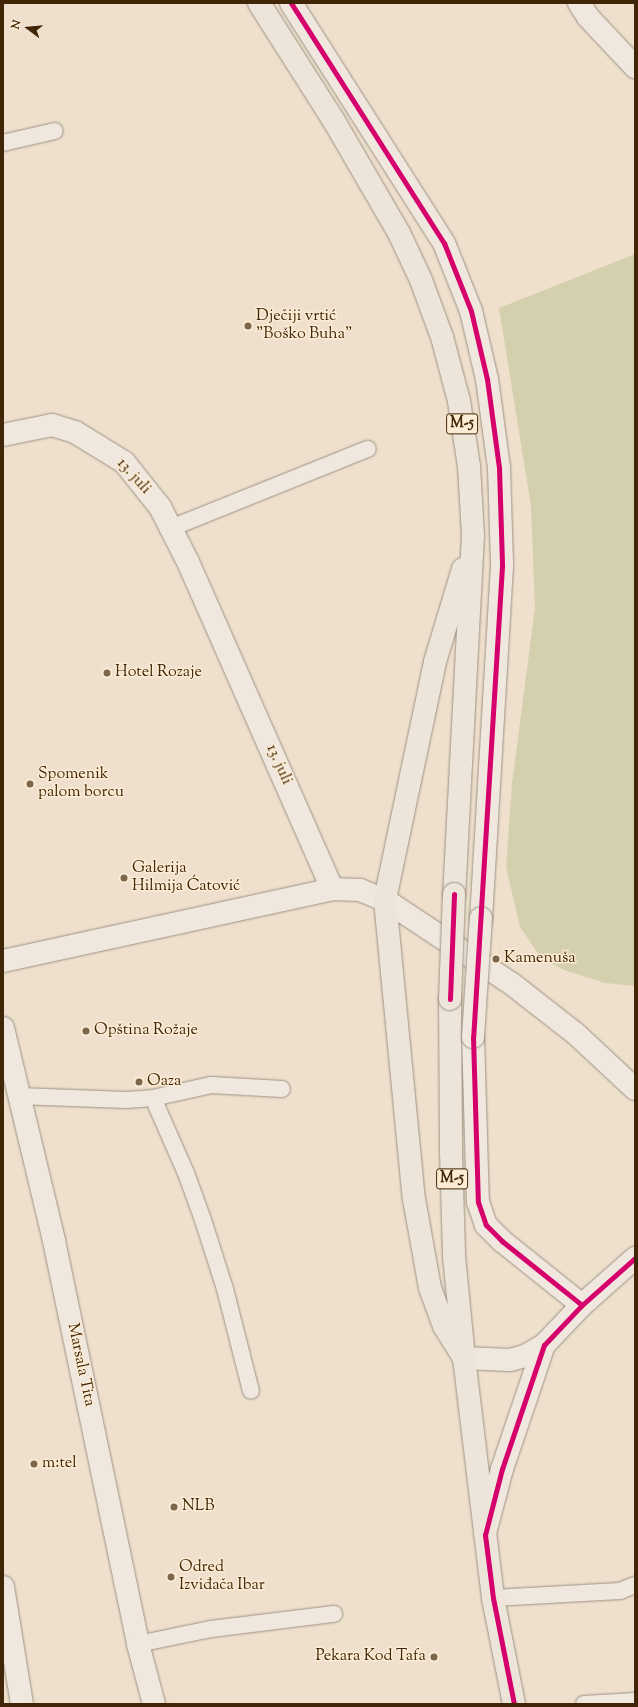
<!DOCTYPE html>
<html>
<head>
<meta charset="utf-8">
<style>
	body { margin:0 }
	#map { position:relative; width:638px; height:1707px; overflow:hidden; background:#eee0cd; font-family:"Sorts Mill Goudy",serif }
	div>[style] { position:absolute }
	.green>* { inset:0; background:#d4d0ad }
	.roads { filter:drop-shadow(0 0 1px #9e9283) drop-shadow(0 0 1px #9e9283) }
	.lane>* { height:16px; margin:-8px; padding:0 8px; transform-origin:8px; border-radius:8px; background:#f0e8df }
	.street>* { height:22px; margin:-11px; padding:0 11px; transform-origin:11px; border-radius:11px; background:#f0e8df }
	.secondary>* { height:22px; margin:-11px; padding:0 11px; transform-origin:11px; border-radius:11px; background:#f0e8df }
	.primary>* { height:22px; margin:-11px; padding:0 11px; transform-origin:11px; border-radius:11px; background:#ede5da }
	.bridges { filter:drop-shadow(0 0 1px #9e9283) drop-shadow(0 0 1px #9e9283) }
	.street-bridge>* { height:22px; margin:-11px; padding:0 11px; transform-origin:11px; border-radius:11px; background:#f0e8df }
	.primary-bridge>* { height:22px; margin:-11px; padding:0 11px; transform-origin:11px; border-radius:11px; background:#ede5da }
	.cycleway>* { height:5px; margin:-2.5px; padding:0 2.5px; transform-origin:2.5px; border-radius:2.5px; background:#d6006c }
	.dots>* { width:11px; height:11px; translate:-50% -50%; box-sizing:border-box; border:2px solid #fdecd5; border-radius:50% }
	span { translate:-50% -50%; white-space:nowrap; text-align:center; line-height:1.15; -webkit-text-stroke:3px #fdecd5; paint-order:stroke }
	.shield-label span { padding:1px 3px; background:#fdecd5; border:1px solid; border-radius:3px; -webkit-text-stroke-width:0 }
	.shield-label { font-size:15px; color:#402606; font-weight:700 }
	.poi-label { font-size:16px; color:#402606 }
	.left { translate:0 -50%; text-align:left }
	.right { translate:-100% -50%; text-align:right }
	.street-label { font-size:16px; color:#402606 }
	.frame { position:absolute; inset:0; border:4px solid #402606; pointer-events:none }
	.north { position:absolute; left:8px; top:8px; width:40px; height:40px; -webkit-text-stroke:3px #fdecd5; paint-order:stroke; rotate:286deg; font-size:11px; font-weight:700; line-height:16px; text-align:center; color:#402606 }
	.north::after { content:''; display:block; margin:auto; width:14px; height:18px; background:#402606; clip-path:polygon(50% 0,100% 100%,50% 72%,0 100%) }
</style>
</head>
<body>
<div id="map">
	<div class="green">
		<div style="clip-path:polygon(635px 254px,635px 986px,605px 983px,564px 970px,541px 958px,520px 927px,506px 867px,512px 783px,535px 608px,531px 506px,499px 308px)"></div>
	</div>
	<div class="roads">
		<div class="lane">
			<div style="left:3px;top:143px;width:53px;rotate:-13deg"></div>
			<div style="left:171px;top:528px;width:212px;rotate:-21.9deg"></div>
			<div style="left:18px;top:1096px;width:108px;rotate:2.1deg"></div>
			<div style="left:126px;top:1100px;width:27px;rotate:-4deg"></div>
			<div style="left:153px;top:1098px;width:59px;rotate:-12.6deg"></div>
			<div style="left:211px;top:1085px;width:71px;rotate:3.2deg"></div>
			<div style="left:153px;top:1098px;width:82px;rotate:66.3deg"></div>
			<div style="left:186px;top:1173px;width:50px;rotate:70.1deg"></div>
			<div style="left:203px;top:1220px;width:72px;rotate:72.3deg"></div>
			<div style="left:225px;top:1289px;width:105px;rotate:75.7deg"></div>
			<div style="left:493px;top:1598px;width:127px;rotate:-3.2deg"></div>
			<div style="left:620px;top:1591px;width:16px;rotate:-22deg"></div>
			<div style="left:138px;top:1644px;width:75px;rotate:-11.6deg"></div>
			<div style="left:211px;top:1629px;width:124px;rotate:-7deg"></div>
			<div style="left:584px;top:1704px;width:51px;rotate:-3.4deg"></div>
		</div>
		<div class="street">
			<div style="left:291px;top:3px;width:285px;rotate:57.5deg"></div>
			<div style="left:444px;top:243px;width:73px;rotate:68.3deg"></div>
			<div style="left:471px;top:311px;width:70px;rotate:76.8deg"></div>
			<div style="left:487px;top:379px;width:90px;rotate:82.3deg"></div>
			<div style="left:499px;top:468px;width:98px;rotate:88.2deg"></div>
			<div style="left:502px;top:566px;width:353px;rotate:93.4deg"></div>
			<div style="left:579px;top:3px;width:17px;rotate:57deg"></div>
			<div style="left:588px;top:17px;width:69px;rotate:46.8deg"></div>
			<div style="left:473px;top:1037px;width:165px;rotate:88.3deg"></div>
			<div style="left:478px;top:1202px;width:24px;rotate:71deg"></div>
			<div style="left:486px;top:1225px;width:23px;rotate:45deg"></div>
			<div style="left:502px;top:1241px;width:102px;rotate:38.7deg"></div>
			<div style="left:3px;top:1587px;width:119px;rotate:80.8deg"></div>
		</div>
		<div class="secondary">
			<div style="left:3px;top:435px;width:50px;rotate:-11.5deg"></div>
			<div style="left:52px;top:425px;width:24px;rotate:17deg"></div>
			<div style="left:75px;top:432px;width:57px;rotate:31.5deg"></div>
			<div style="left:124px;top:462px;width:58px;rotate:51.3deg"></div>
			<div style="left:160px;top:507px;width:62px;rotate:63deg"></div>
			<div style="left:188px;top:562px;width:357px;rotate:66.2deg"></div>
			<div style="left:3px;top:961px;width:337px;rotate:-12.3deg"></div>
			<div style="left:332px;top:889px;width:28px;rotate:2deg"></div>
			<div style="left:360px;top:890px;width:27px;rotate:22deg"></div>
			<div style="left:385px;top:900px;width:152px;rotate:33.5deg"></div>
			<div style="left:512px;top:984px;width:81px;rotate:38deg"></div>
			<div style="left:576px;top:1034px;width:81px;rotate:43deg"></div>
			<div style="left:3px;top:1028px;width:219px;rotate:76.5deg"></div>
			<div style="left:54px;top:1241px;width:412px;rotate:78.2deg"></div>
			<div style="left:138px;top:1644px;width:62px;rotate:75.1deg"></div>
			<div style="left:464px;top:1358px;width:46px;rotate:2.5deg"></div>
			<div style="left:510px;top:1360px;width:16px;rotate:-15deg"></div>
			<div style="left:525px;top:1356px;width:22px;rotate:-30deg"></div>
			<div style="left:544px;top:1345px;width:55px;rotate:-46.5deg"></div>
			<div style="left:582px;top:1305px;width:71px;rotate:-41.6deg"></div>
			<div style="left:485px;top:1533px;width:66px;rotate:-75.1deg"></div>
			<div style="left:502px;top:1469px;width:131px;rotate:-71.3deg"></div>
		</div>
		<div class="primary">
			<div style="left:259px;top:3px;width:140px;rotate:57.6deg"></div>
			<div style="left:334px;top:121px;width:129px;rotate:59.9deg"></div>
			<div style="left:399px;top:233px;width:52px;rotate:64.9deg"></div>
			<div style="left:421px;top:280px;width:61px;rotate:69.8deg"></div>
			<div style="left:442px;top:337px;width:66px;rotate:75.1deg"></div>
			<div style="left:459px;top:401px;width:66px;rotate:81.3deg"></div>
			<div style="left:469px;top:466px;width:69px;rotate:86.7deg"></div>
			<div style="left:473px;top:535px;width:360px;rotate:93deg"></div>
			<div style="left:463px;top:569px;width:97px;rotate:106.8deg"></div>
			<div style="left:435px;top:662px;width:243px;rotate:101.9deg"></div>
			<div style="left:385px;top:900px;width:300px;rotate:84.5deg"></div>
			<div style="left:414px;top:1199px;width:90px;rotate:79.8deg"></div>
			<div style="left:430px;top:1288px;width:40px;rotate:69.8deg"></div>
			<div style="left:444px;top:1326px;width:38px;rotate:58deg"></div>
			<div style="left:450px;top:999px;width:153px;rotate:89.6deg"></div>
			<div style="left:451px;top:1152px;width:104px;rotate:88.3deg"></div>
			<div style="left:454px;top:1256px;width:102px;rotate:84.4deg"></div>
			<div style="left:464px;top:1358px;width:242px;rotate:83.1deg"></div>
			<div style="left:493px;top:1598px;width:108px;rotate:78.8deg"></div>
		</div>
	</div>
	<div class="bridges">
		<div class="street-bridge">
			<div style="left:473px;top:1037px;width:119px;rotate:-86.2deg"></div>
		</div>
		<div class="primary-bridge">
			<div style="left:450px;top:999px;width:105px;rotate:-87.8deg"></div>
		</div>
	</div>
	<div class="cycleway">
		<div style="left:291px;top:3px;width:285px;rotate:57.5deg"></div>
		<div style="left:444px;top:243px;width:73px;rotate:68.3deg"></div>
		<div style="left:471px;top:311px;width:70px;rotate:76.8deg"></div>
		<div style="left:487px;top:379px;width:90px;rotate:82.3deg"></div>
		<div style="left:499px;top:468px;width:98px;rotate:88.2deg"></div>
		<div style="left:502px;top:566px;width:472px;rotate:93.5deg"></div>
		<div style="left:473px;top:1037px;width:165px;rotate:88.3deg"></div>
		<div style="left:478px;top:1202px;width:24px;rotate:71deg"></div>
		<div style="left:486px;top:1225px;width:23px;rotate:45deg"></div>
		<div style="left:502px;top:1241px;width:102px;rotate:38.7deg"></div>
		<div style="left:450px;top:999px;width:105px;rotate:-87.8deg"></div>
		<div style="left:514px;top:1704px;width:108px;rotate:-101.2deg"></div>
		<div style="left:493px;top:1598px;width:64px;rotate:-97.2deg"></div>
		<div style="left:485px;top:1535px;width:68px;rotate:-75.6deg"></div>
		<div style="left:502px;top:1469px;width:131px;rotate:-71.3deg"></div>
		<div style="left:544px;top:1345px;width:55px;rotate:-46.5deg"></div>
		<div style="left:582px;top:1305px;width:71px;rotate:-41.6deg"></div>
	</div>
	<div class="dots">
		<div style="left:248px;top:326px;background:#7d674c"></div>
		<div style="left:107px;top:673px;background:#7d674c"></div>
		<div style="left:30px;top:784px;background:#7d674c"></div>
		<div style="left:124px;top:878px;background:#7d674c"></div>
		<div style="left:496px;top:959px;background:#7d674c"></div>
		<div style="left:86px;top:1031px;background:#7d674c"></div>
		<div style="left:139px;top:1082px;background:#7d674c"></div>
		<div style="left:34px;top:1464px;background:#7d674c"></div>
		<div style="left:174px;top:1507px;background:#7d674c"></div>
		<div style="left:171px;top:1577px;background:#7d674c"></div>
		<div style="left:434px;top:1657px;background:#7d674c"></div>
	</div>
	<div class="shield-label">
		<span style="left:462px;top:424px">M-5</span>
		<span style="left:452px;top:1179px">M-5</span>
	</div>
	<div class="poi-label">
		<span class="left" style="left:256px;top:326px">Dječiji vrtić<br>"Boško Buha"</span>
		<span class="left" style="left:115px;top:673px">Hotel Rozaje</span>
		<span class="left" style="left:38px;top:784px">Spomenik<br>palom borcu</span>
		<span class="left" style="left:132px;top:878px">Galerija<br>Hilmija Ćatović</span>
		<span class="left" style="left:504px;top:959px">Kamenuša</span>
		<span class="left" style="left:94px;top:1031px">Opština Rožaje</span>
		<span class="left" style="left:147px;top:1082px">Oaza</span>
		<span class="left" style="left:42px;top:1464px">m:tel</span>
		<span class="left" style="left:182px;top:1507px">NLB</span>
		<span class="left" style="left:179px;top:1577px">Odred<br>Izviđača Ibar</span>
		<span class="right" style="left:426px;top:1657px">Pekara Kod Tafa</span>
	</div>
	<div class="street-label">
		<span style="left:133px;top:477px;rotate:48deg">13. juli</span>
		<span style="left:278px;top:765px;rotate:66deg">13. juli</span>
		<span style="left:80px;top:1365px;rotate:78deg">Marsala Tita</span>
	</div>
	<div class="frame"></div>
	<div class="north">N</div>
</div>
</body>
</html>
